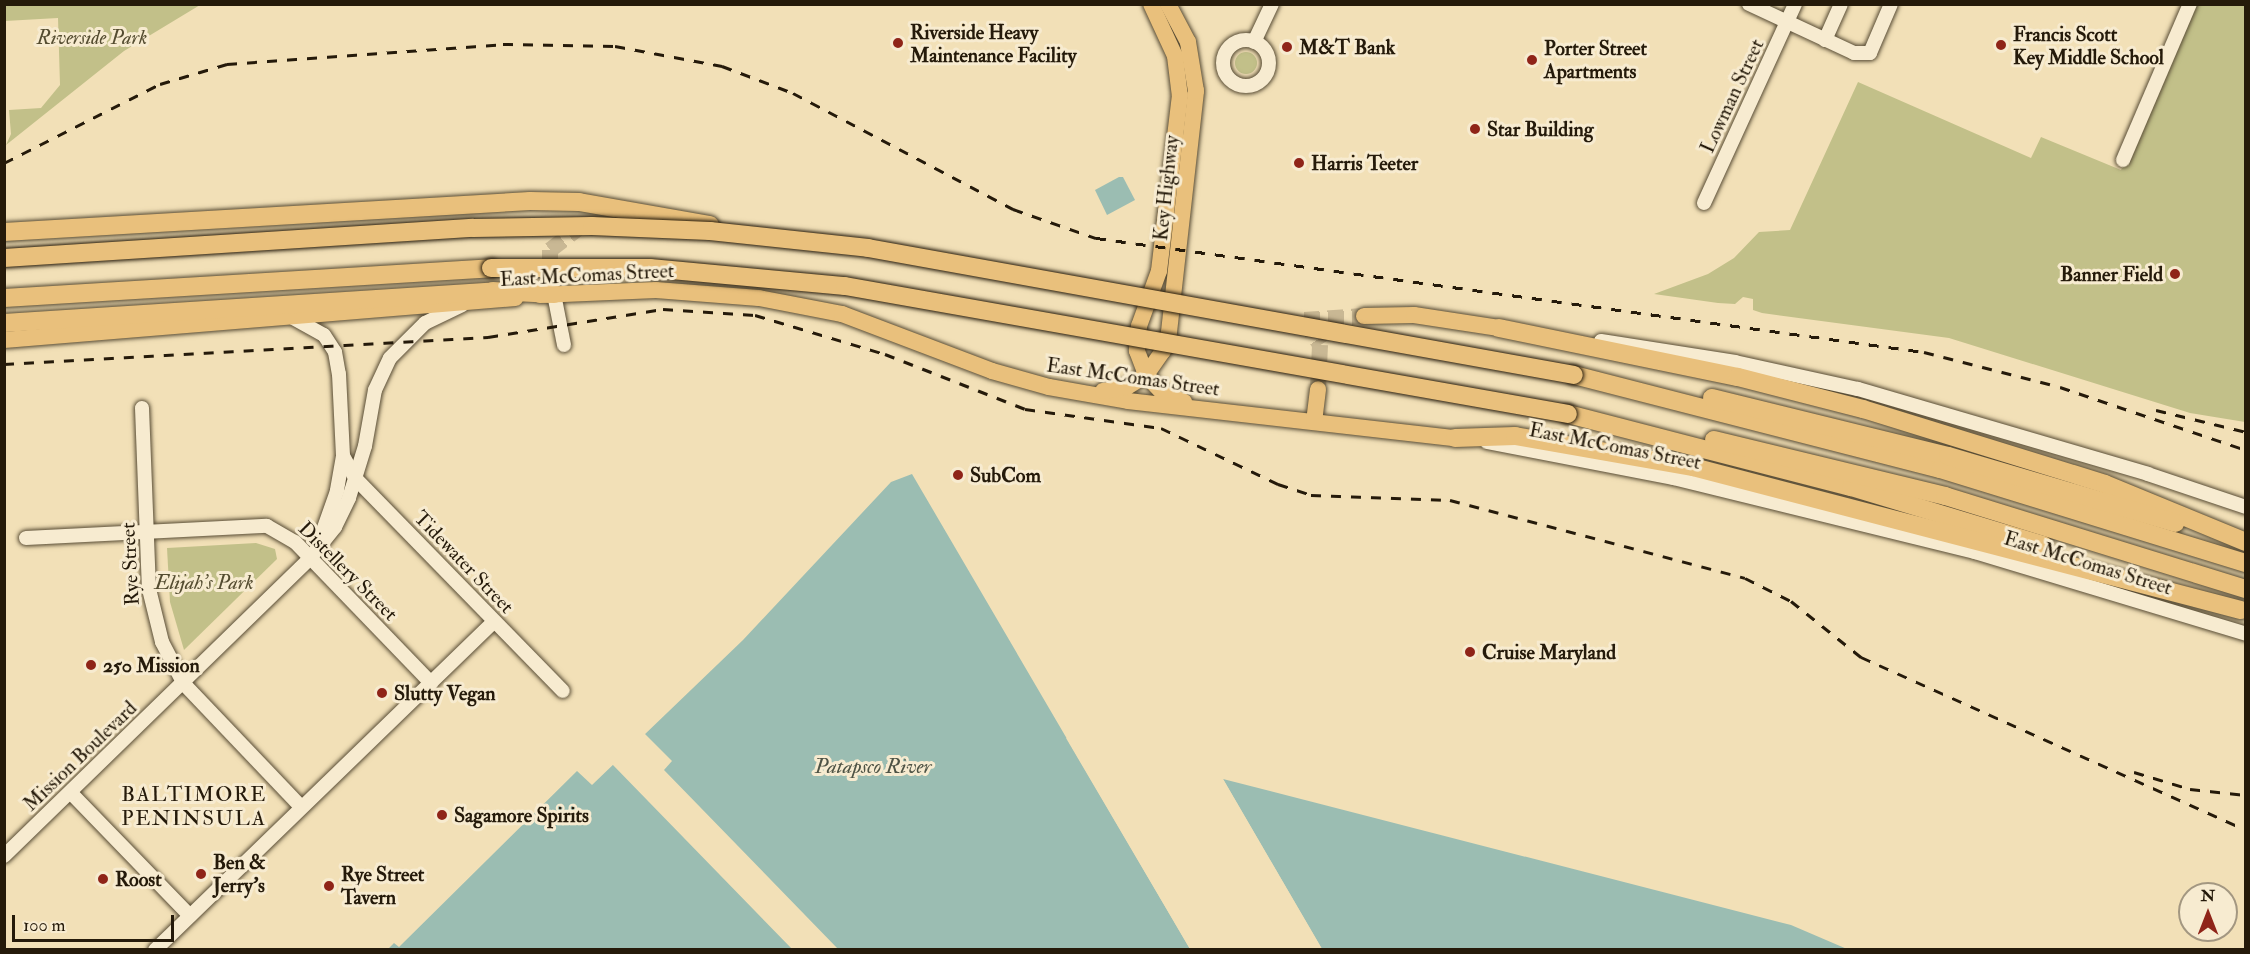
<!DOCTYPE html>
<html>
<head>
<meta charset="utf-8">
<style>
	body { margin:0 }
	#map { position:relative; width:2250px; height:954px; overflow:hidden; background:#f2e0b7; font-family:"IM FELL Double Pica",serif }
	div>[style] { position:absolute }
	.green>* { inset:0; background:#c2c089 }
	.round { border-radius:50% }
	.water>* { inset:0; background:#9bbdb2 }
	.pier>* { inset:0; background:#f2e0b7 }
	.major-tunnel>* { height:16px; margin-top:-8px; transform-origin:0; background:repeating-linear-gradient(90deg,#c9b894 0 16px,transparent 0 24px) }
	.roads { filter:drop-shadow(0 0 2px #584c35) drop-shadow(0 0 2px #584c35) }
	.minor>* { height:14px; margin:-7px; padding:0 7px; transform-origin:7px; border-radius:7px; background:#f7ebd0 }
	.minor>.ring { margin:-7px; padding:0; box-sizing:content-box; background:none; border:14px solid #f7ebd0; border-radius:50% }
	.major>* { height:16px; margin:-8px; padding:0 8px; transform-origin:8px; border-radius:8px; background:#e9c07c }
	.highway>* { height:18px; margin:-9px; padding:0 9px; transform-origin:9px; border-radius:9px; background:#e9c07c }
	.rail>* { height:3px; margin-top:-1.5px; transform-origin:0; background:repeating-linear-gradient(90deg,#251a0a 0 10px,transparent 0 20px) }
	.bridges { filter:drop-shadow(0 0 2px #251a0a) drop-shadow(0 0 2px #251a0a) }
	.highway-bridge>* { height:18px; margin:-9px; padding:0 9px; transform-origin:9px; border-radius:9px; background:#e9c07c }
	.dots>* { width:16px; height:16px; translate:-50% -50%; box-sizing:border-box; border:3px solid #f7ebd0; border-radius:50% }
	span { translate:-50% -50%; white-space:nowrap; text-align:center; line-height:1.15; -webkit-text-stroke:6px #f7ebd0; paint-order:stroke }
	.poi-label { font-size:20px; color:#251a0a; font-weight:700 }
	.left { translate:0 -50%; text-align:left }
	.right { translate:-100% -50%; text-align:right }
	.park-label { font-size:20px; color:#544c30; font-style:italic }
	.street-label { font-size:20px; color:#251a0a }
	.water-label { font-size:21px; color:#4e5345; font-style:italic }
	.neighbourhood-label { font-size:21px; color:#251a0a; letter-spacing:1.5px }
	.frame { position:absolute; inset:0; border:6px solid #251a0a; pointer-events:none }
	.north { position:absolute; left:2178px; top:882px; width:60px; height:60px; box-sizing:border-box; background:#f7ebd0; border:2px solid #a39781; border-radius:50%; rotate:0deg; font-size:16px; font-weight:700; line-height:24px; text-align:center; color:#251a0a }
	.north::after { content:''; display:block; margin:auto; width:21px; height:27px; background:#8f2418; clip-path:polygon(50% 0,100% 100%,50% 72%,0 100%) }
	.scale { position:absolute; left:12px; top:915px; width:162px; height:27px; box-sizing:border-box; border:3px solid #251a0a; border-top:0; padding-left:8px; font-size:18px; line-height:21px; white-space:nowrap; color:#251a0a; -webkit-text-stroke:4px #f7ebd0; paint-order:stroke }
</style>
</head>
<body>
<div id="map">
	<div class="green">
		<div style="clip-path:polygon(5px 4px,200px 4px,200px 5px,124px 51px,6px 145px,11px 134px,9px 110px,41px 108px,60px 85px,58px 18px,5px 21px)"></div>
		<div style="clip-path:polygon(2194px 5px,2245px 5px,2245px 422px,2190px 413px,1949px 338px,1762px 313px,1753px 310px,1753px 299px,1743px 297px,1735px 304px,1718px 303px,1654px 294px,1708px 274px,1734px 258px,1759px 232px,1790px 230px,1858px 82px,2031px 158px,2041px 137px,2121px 170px)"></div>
		<div class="round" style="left:1235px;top:52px;width:22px;height:22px"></div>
		<div style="clip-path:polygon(256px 543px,275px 549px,277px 559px,184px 650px,170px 602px,167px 548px)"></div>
	</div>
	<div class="water">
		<div style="clip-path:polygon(1119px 177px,1123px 177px,1135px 200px,1107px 215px,1095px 190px)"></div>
		<div style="clip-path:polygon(912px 474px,1190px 949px,387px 950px,394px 943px,399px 947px,577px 771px,592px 785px,743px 640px,891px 482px)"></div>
		<div style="clip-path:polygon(1223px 779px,1791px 925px,1847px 949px,1322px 949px)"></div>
	</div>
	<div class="pier">
		<div style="clip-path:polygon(644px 733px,672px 761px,664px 770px,838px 949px,792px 949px,612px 764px)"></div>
		<div style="clip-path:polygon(1066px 738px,1070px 739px,1193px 950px,1190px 949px)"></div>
		<div style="clip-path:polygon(1220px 778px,1223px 779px,1322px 949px,1319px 950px)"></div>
	</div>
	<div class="major-tunnel">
		<div style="left:550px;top:283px;width:33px;rotate:-90deg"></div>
		<div style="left:550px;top:250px;width:43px;rotate:-37.4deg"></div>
		<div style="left:1304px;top:320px;width:60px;rotate:-3.8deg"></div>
		<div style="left:1304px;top:320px;width:30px;rotate:57deg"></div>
		<div style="left:1320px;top:345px;width:44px;rotate:92.6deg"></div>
	</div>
	<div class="roads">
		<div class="minor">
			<div style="left:1749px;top:4px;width:116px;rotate:25deg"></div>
			<div style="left:1854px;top:53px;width:16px"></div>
			<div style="left:1870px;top:53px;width:53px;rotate:-66.8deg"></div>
			<div class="ring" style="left:1223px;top:40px;width:32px;height:32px"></div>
			<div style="left:1825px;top:40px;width:39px;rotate:-66deg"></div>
			<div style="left:1254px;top:42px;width:42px;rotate:-64.7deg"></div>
			<div style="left:2123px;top:160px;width:170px;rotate:-66.8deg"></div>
			<div style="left:1704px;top:203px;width:219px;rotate:-65.4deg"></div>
			<div style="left:554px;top:294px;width:52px;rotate:78.9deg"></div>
			<div style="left:293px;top:318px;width:35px;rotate:29deg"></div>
			<div style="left:324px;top:335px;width:20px;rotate:57deg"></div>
			<div style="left:335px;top:352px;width:22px;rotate:80deg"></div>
			<div style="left:339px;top:374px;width:82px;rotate:87.2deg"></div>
			<div style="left:343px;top:456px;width:36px;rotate:100deg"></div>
			<div style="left:337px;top:491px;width:51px;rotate:109.5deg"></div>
			<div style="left:1601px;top:341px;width:136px;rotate:8.9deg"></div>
			<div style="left:1735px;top:362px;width:126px;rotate:12.4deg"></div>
			<div style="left:1858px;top:389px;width:302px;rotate:16.3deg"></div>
			<div style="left:2148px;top:474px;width:103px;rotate:18.6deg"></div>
			<div style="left:142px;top:408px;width:181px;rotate:87.8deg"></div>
			<div style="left:149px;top:589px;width:55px;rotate:76.2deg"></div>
			<div style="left:162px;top:642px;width:47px;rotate:62.4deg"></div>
			<div style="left:184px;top:684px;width:170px;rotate:46.4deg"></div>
			<div style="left:1487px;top:442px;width:190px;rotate:10.9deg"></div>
			<div style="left:1674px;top:478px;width:310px;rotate:13.8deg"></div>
			<div style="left:1975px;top:552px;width:283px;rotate:16.8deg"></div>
			<div style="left:343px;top:456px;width:26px;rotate:61deg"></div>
			<div style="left:356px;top:479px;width:296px;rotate:45.7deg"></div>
			<div style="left:26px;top:538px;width:241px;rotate:-2.9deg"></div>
			<div style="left:267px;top:526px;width:32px;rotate:30deg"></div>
			<div style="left:295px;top:542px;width:196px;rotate:46deg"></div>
			<div style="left:71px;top:793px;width:171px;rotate:45.9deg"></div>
			<div style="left:4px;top:856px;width:427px;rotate:-44.2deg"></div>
			<div style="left:310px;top:558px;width:40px;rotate:-51deg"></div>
			<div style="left:335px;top:527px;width:32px;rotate:-64deg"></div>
			<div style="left:349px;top:498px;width:54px;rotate:-72.9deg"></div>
			<div style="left:365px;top:446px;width:57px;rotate:-79.9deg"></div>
			<div style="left:375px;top:390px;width:35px;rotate:-65deg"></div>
			<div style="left:390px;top:358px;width:49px;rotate:-45deg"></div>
			<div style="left:425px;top:323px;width:41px;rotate:-25.9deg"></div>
			<div style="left:155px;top:950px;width:472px;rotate:-44.1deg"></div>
		</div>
		<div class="major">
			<div style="left:1151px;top:4px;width:57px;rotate:65.2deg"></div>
			<div style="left:1175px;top:56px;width:39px;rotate:83deg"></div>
			<div style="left:1180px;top:95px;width:177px;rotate:96.8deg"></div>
			<div style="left:1159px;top:271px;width:59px;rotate:110deg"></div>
			<div style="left:1139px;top:326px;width:25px;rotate:95deg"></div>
			<div style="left:1137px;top:351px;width:26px;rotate:69deg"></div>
			<div style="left:1146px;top:375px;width:25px;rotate:47deg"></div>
			<div style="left:1163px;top:393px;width:23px;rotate:23deg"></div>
			<div style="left:540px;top:295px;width:116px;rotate:-2.5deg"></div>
			<div style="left:656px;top:290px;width:103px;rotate:4.4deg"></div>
			<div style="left:759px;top:298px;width:85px;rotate:10.9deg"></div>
			<div style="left:842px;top:314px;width:160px;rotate:20.8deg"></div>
			<div style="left:992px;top:371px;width:59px;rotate:15.7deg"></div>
			<div style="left:1049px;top:387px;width:80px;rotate:10deg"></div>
			<div style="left:1128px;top:401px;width:329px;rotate:6.5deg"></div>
			<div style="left:1364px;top:316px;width:50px;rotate:-1.1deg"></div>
			<div style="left:1414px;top:315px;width:86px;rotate:8.7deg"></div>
			<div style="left:4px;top:340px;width:513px;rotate:-4.7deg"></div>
			<div style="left:1103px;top:391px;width:24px;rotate:-9deg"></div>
			<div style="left:1127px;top:387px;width:22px;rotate:-32deg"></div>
			<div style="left:1146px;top:375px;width:29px;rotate:-55deg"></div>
			<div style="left:1163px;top:351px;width:20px;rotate:-72deg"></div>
			<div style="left:1169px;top:332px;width:243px;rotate:-83.6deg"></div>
			<div style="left:1196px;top:91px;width:50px;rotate:-99.3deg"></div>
			<div style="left:1188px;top:42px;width:43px;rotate:-117.8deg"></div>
			<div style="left:1314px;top:422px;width:33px;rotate:-83deg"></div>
		</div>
		<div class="highway">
			<div style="left:4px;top:232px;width:527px;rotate:-3.37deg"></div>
			<div style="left:530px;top:201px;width:49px;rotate:1.2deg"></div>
			<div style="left:579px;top:202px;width:133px;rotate:10deg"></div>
			<div style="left:4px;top:298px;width:488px;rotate:-3.5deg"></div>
			<div style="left:4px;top:323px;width:490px;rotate:-3.7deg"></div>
			<div style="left:493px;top:291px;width:61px;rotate:2.8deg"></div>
			<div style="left:1499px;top:328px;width:244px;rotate:11.6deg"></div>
			<div style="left:1738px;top:377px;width:129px;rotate:14.4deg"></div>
			<div style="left:1863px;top:409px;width:253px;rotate:17.2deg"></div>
			<div style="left:2105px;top:484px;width:152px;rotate:22.4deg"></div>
			<div style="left:1574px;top:375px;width:378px;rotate:14.4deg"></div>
			<div style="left:1940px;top:469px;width:320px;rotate:17.1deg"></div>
			<div style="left:1712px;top:398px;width:243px;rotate:13.8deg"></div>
			<div style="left:1948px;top:456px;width:237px;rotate:16.4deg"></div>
			<div style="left:1568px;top:414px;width:292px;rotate:14.5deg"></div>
			<div style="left:1851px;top:487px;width:201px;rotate:16.8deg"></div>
			<div style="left:1455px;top:438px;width:60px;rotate:-1.9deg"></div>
			<div style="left:1515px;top:436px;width:181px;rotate:9.9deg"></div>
			<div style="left:1693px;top:467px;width:566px;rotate:14.63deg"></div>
			<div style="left:1714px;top:440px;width:238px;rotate:13.6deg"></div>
			<div style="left:1945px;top:496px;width:315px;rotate:17.2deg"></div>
		</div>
	</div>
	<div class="rail">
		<div style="left:4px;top:163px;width:175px;rotate:-26.9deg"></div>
		<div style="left:160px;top:84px;width:70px;rotate:-16.6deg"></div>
		<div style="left:227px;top:64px;width:277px;rotate:-4.1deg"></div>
		<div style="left:503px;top:44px;width:112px;rotate:1deg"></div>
		<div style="left:615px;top:46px;width:109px;rotate:10.6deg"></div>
		<div style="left:722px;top:66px;width:76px;rotate:20.8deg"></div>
		<div style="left:793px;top:93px;width:249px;rotate:27.8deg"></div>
		<div style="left:1013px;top:209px;width:88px;rotate:19.3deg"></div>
		<div style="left:1096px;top:238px;width:836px;rotate:7.84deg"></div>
		<div style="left:1924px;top:352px;width:140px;rotate:14.4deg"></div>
		<div style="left:2060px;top:387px;width:196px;rotate:18.7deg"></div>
		<div style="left:4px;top:364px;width:485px;rotate:-3.2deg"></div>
		<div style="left:488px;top:337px;width:177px;rotate:-9.1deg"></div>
		<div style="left:663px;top:309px;width:92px;rotate:3.7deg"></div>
		<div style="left:755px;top:315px;width:136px;rotate:16.7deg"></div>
		<div style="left:885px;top:354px;width:150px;rotate:21.4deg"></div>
		<div style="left:1025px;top:409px;width:137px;rotate:8deg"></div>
		<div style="left:1161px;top:428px;width:130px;rotate:25.6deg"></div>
		<div style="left:1278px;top:484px;width:35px;rotate:18deg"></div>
		<div style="left:1311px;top:495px;width:139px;rotate:2.1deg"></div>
		<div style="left:1450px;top:500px;width:305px;rotate:14.8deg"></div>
		<div style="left:1745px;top:578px;width:51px;rotate:26.6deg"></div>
		<div style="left:1791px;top:601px;width:90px;rotate:38.7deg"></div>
		<div style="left:1861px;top:657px;width:422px;rotate:24.2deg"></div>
		<div style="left:2156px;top:410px;width:93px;rotate:13.7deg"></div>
		<div style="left:2134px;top:772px;width:59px;rotate:16.9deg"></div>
		<div style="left:2190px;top:789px;width:56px;rotate:6.1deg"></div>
	</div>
	<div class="bridges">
		<div class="highway-bridge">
			<div style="left:4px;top:258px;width:470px;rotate:-3.7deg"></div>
			<div style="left:473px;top:228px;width:119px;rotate:-1deg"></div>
			<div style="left:592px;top:226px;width:118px;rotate:2.4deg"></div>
			<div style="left:710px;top:231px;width:159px;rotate:6.1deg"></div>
			<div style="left:868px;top:248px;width:717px;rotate:10.2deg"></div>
			<div style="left:491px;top:268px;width:159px"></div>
			<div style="left:650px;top:268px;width:196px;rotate:5.3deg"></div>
			<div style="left:845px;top:286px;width:734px;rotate:10.04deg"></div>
		</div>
	</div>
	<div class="dots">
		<div style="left:898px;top:43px;background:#8f2418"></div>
		<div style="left:2001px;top:45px;background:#8f2418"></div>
		<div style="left:1287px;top:47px;background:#8f2418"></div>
		<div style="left:1532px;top:60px;background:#8f2418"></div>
		<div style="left:1475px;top:129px;background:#8f2418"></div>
		<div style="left:1299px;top:163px;background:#8f2418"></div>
		<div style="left:2175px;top:274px;background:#8f2418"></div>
		<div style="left:958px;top:475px;background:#8f2418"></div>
		<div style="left:1470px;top:652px;background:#8f2418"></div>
		<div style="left:91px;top:665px;background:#8f2418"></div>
		<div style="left:382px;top:693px;background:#8f2418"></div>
		<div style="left:442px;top:815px;background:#8f2418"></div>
		<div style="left:201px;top:874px;background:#8f2418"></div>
		<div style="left:103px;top:879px;background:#8f2418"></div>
		<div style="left:329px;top:886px;background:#8f2418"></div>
	</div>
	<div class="poi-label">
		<span class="left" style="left:910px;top:44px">Riverside Heavy<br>Maintenance Facility</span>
		<span class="left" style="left:2013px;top:46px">Francis Scott<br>Key Middle School</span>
		<span class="left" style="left:1299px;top:47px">M&amp;T Bank</span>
		<span class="left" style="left:1544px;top:60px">Porter Street<br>Apartments</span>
		<span class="left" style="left:1487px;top:129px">Star Building</span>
		<span class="left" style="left:1311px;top:163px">Harris Teeter</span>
		<span class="right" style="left:2163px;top:274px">Banner Field</span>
		<span class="left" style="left:970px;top:475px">SubCom</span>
		<span class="left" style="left:1482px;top:652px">Cruise Maryland</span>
		<span class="left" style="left:103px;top:665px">250 Mission</span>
		<span class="left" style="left:394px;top:693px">Slutty Vegan</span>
		<span class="left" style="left:454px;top:815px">Sagamore Spirits</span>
		<span class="left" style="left:213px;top:874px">Ben &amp;<br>Jerry's</span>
		<span class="left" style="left:341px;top:886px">Rye Street<br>Tavern</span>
		<span class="left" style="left:115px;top:879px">Roost</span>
	</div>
	<div class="park-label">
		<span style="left:92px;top:37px">Riverside Park</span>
		<span style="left:204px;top:582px">Elijah's Park</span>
	</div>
	<div class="street-label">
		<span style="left:1732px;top:96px;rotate:-65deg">Lowman Street</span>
		<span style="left:1166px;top:188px;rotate:-84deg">Key Highway</span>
		<span style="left:587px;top:275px;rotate:-3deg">East McComas Street</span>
		<span style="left:1133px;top:377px;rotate:8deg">East McComas Street</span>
		<span style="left:1615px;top:446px;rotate:11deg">East McComas Street</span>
		<span style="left:464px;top:562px;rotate:46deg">Tidewater Street</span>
		<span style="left:2088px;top:563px;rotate:17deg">East McComas Street</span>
		<span style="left:130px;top:564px;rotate:-93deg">Rye Street</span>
		<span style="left:348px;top:571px;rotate:45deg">Distellery Street</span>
		<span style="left:80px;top:756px;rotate:-44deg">Mission Boulevard</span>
	</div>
	<div class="water-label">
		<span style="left:873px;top:767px">Patapsco River</span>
	</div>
	<div class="neighbourhood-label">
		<span style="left:194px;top:807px">BALTIMORE<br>PENINSULA</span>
	</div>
	<div class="frame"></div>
	<div class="north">N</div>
	<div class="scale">100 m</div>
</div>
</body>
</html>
